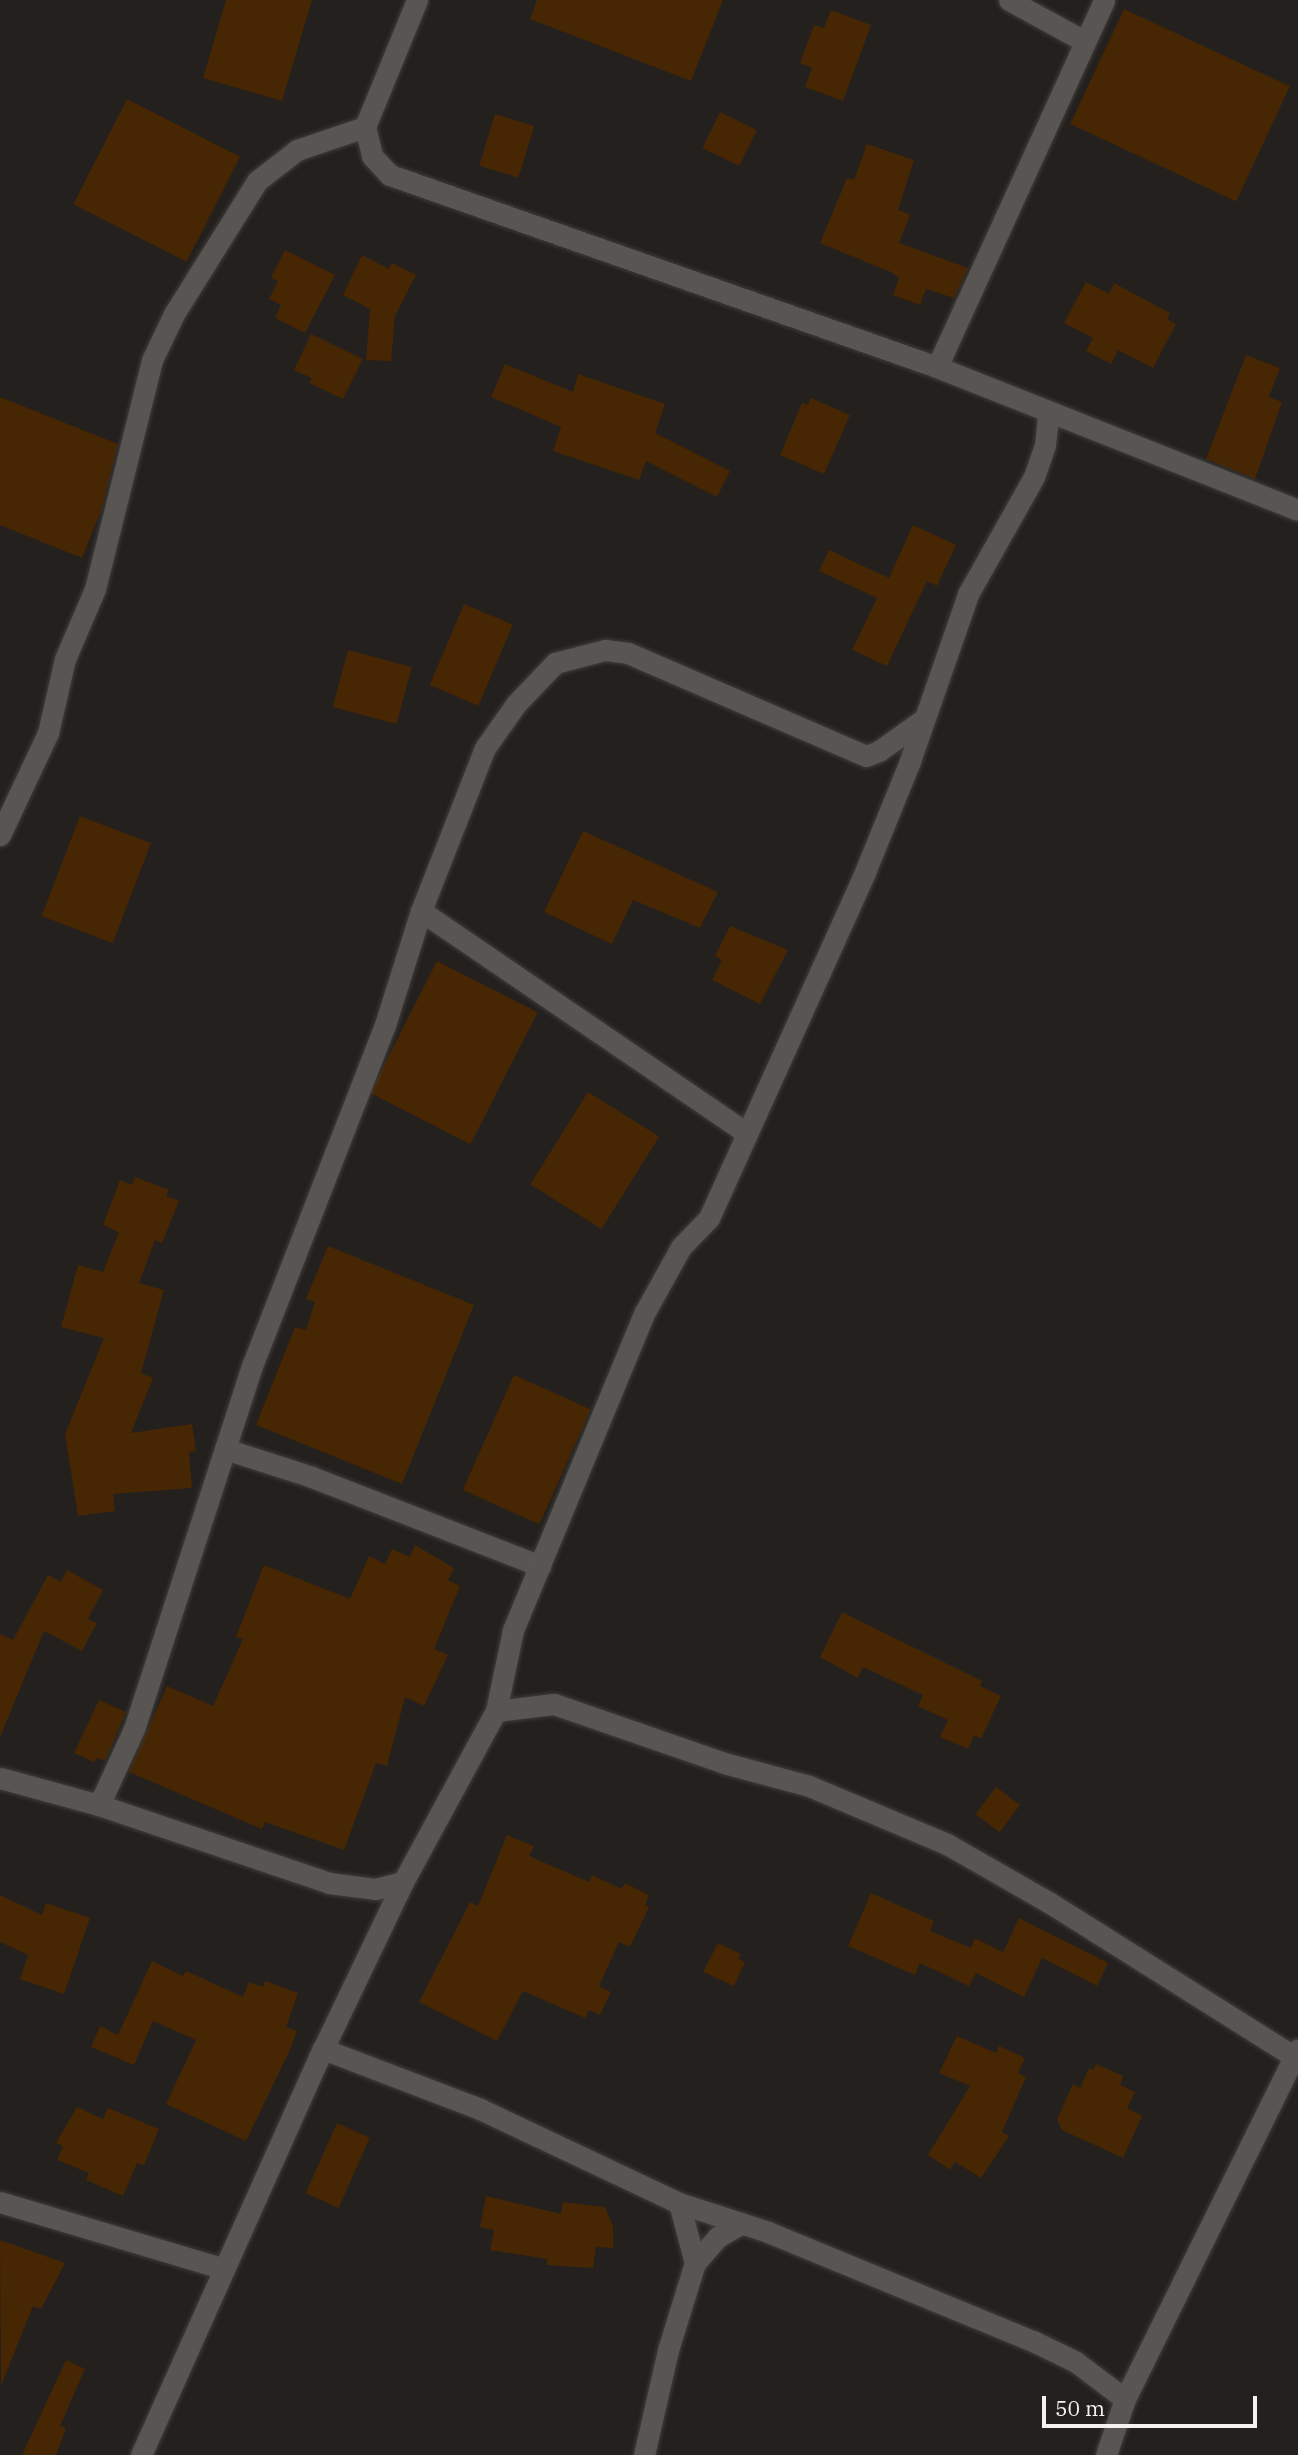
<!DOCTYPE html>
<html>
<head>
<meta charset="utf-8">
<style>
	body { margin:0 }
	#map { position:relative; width:1298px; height:2455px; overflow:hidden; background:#23201e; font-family:"IBM Plex Serif",serif }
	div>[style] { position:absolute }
	.building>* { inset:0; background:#472603; transform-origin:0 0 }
	.roads { filter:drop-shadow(0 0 2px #3f3d3b) drop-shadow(0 0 2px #3f3d3b) }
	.minor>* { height:21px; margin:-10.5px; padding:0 10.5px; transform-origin:10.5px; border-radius:10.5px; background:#585552 }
	.tertiary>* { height:21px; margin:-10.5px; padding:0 10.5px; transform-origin:10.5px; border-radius:10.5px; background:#585552 }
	span { translate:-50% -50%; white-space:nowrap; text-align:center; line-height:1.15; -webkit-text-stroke:5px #23201e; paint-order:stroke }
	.scale { position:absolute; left:1042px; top:2396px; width:215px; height:32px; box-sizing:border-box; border:4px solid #f4f2f1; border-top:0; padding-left:9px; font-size:21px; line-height:24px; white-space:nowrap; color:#f4f2f1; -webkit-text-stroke:5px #23201e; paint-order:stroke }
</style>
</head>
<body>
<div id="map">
	<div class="building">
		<div style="clip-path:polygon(226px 0,312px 0,282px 101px,203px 78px)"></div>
		<div style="clip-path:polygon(537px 0,723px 0,691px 81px,530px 19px)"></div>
		<div style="left:1124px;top:9px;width:183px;height:127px;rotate:25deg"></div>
		<div style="clip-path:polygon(831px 10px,871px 25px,843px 101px,805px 87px,812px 68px,800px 63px,814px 25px,824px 28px)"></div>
		<div style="left:127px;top:99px;width:127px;height:118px;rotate:27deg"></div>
		<div style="left:720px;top:112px;width:41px;height:40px;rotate:26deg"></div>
		<div style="left:495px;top:114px;width:41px;height:54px;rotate:17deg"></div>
		<div style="clip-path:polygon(867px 144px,914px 160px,898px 210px,910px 215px,899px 243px,968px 268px,954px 298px,926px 289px,920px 305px,893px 295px,899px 278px,893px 273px,820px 243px,847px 178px,854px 180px)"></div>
		<div style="clip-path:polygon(285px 250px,335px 275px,305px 333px,275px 318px,281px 305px,269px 299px,278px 281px,271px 278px)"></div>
		<div style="clip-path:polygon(362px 255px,389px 269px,392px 263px,416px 275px,395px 316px,391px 361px,366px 360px,370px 309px,343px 295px)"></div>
		<div style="clip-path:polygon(1086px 282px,1109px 294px,1114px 283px,1170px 313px,1167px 319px,1176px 324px,1153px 368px,1118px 350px,1111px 364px,1086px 351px,1093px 338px,1064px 323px)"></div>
		<div style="clip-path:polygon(311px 334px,363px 359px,343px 399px,309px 383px,312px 378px,294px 370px)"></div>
		<div style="clip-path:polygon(1246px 355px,1280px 368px,1269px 397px,1282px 402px,1255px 479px,1206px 459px)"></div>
		<div style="clip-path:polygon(505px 364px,573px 392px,578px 374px,665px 404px,655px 433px,730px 471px,717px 497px,646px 461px,639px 480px,553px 451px,561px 427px,491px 397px)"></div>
		<div style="clip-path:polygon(0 397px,118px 444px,101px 511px,82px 558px,0 525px)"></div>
		<div style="clip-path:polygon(811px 398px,850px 415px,824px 474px,780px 455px,802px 403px,808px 405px)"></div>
		<div style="clip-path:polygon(913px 525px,956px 545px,937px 586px,927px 581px,887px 666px,852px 650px,877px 598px,819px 571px,829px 550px,889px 578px)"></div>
		<div style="left:464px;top:604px;width:53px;height:88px;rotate:23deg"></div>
		<div style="left:348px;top:650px;width:66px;height:59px;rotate:15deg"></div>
		<div style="left:80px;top:816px;width:76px;height:107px;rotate:21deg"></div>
		<div style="clip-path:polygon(583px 831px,718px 892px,700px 928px,633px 900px,612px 944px,544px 912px)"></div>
		<div style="clip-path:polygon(730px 926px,788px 950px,760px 1004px,712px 980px,722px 960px,715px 956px)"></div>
		<div style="left:437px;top:961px;width:113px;height:148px;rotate:27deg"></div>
		<div style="left:588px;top:1092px;width:84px;height:109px;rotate:32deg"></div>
		<div style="clip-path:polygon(135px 1177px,169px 1190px,166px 1196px,179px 1201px,162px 1243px,155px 1240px,139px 1283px,164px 1290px,141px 1373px,153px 1378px,131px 1433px,192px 1424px,196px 1451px,189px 1452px,192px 1488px,113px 1494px,115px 1511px,78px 1516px,65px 1434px,104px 1338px,61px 1327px,78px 1265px,103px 1272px,119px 1232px,103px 1225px,120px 1180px,132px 1185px)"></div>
		<div style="clip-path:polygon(328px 1246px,474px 1305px,402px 1484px,256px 1425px,295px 1327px,306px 1330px,315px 1302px,306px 1299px)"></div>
		<div style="left:514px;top:1375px;width:84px;height:126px;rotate:24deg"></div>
		<div style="clip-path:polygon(415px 1545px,454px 1568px,448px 1580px,460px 1586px,434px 1649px,448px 1655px,424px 1706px,405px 1697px,387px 1766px,376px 1763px,344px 1850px,265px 1822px,262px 1829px,129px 1772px,167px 1686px,213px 1706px,243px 1639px,236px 1637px,264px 1565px,350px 1599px,369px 1556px,385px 1564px,392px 1549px,410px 1557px)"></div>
		<div style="clip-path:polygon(67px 1570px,103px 1590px,88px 1619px,97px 1623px,82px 1651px,44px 1631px,0 1737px,0 1634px,13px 1640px,48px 1575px,61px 1582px)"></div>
		<div style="clip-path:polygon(842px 1612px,982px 1681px,980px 1686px,1001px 1696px,981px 1739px,974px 1735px,968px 1749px,940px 1737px,948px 1720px,918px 1706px,923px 1695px,863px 1667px,858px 1678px,820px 1657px)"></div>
		<div style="clip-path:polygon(99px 1700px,126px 1712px,105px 1761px,97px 1758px,94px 1762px,74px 1753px)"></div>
		<div style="left:996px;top:1787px;width:30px;height:34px;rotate:37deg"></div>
		<div style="clip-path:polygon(507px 1835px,534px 1846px,529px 1856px,589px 1882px,592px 1875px,622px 1889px,625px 1883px,649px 1895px,645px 1905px,649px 1907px,630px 1947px,619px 1942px,599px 1986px,611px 1992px,600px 2015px,589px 2010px,585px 2018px,523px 1991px,497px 2041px,419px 2002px,470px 1902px,478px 1906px)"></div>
		<div style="clip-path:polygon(871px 1893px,934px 1921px,930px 1931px,971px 1948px,975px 1938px,1003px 1952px,1019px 1918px,1108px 1963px,1097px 1986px,1042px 1958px,1024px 1997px,976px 1973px,969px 1986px,920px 1963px,915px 1975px,848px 1946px)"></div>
		<div style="clip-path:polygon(0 1895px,42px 1915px,46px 1903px,90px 1918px,64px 1994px,20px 1979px,28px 1955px,0 1942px)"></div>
		<div style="clip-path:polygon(718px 1943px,741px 1954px,738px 1959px,745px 1962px,734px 1986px,703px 1972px)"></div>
		<div style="clip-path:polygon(152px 1961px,183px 1976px,186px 1971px,243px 1997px,249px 1982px,263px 1987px,265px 1981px,298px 1993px,286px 2027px,297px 2031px,289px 2052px,246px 2141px,166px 2104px,196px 2040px,153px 2021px,134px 2065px,91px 2047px,100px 2026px,118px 2035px)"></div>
		<div style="clip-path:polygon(957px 2036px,996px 2053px,999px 2046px,1025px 2058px,1018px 2073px,1026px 2077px,1002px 2132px,1009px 2136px,981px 2178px,955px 2162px,950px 2170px,928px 2155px,970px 2086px,939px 2073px)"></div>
		<div style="clip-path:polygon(1096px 2064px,1123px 2076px,1120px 2085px,1135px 2092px,1127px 2108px,1142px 2116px,1123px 2158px,1062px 2130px,1057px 2119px,1073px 2084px,1080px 2088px,1089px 2068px,1093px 2070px)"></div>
		<div style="clip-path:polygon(77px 2107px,103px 2119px,108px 2108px,159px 2129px,144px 2165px,137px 2163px,123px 2196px,86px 2180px,89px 2173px,57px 2160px,63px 2146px,56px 2143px)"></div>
		<div style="left:337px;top:2123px;width:36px;height:77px;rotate:24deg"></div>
		<div style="clip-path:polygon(486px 2196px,561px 2214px,563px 2202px,605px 2207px,613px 2227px,613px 2248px,596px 2247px,593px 2268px,547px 2265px,547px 2259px,490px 2250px,494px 2230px,480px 2227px)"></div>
		<div style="clip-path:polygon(0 2240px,65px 2263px,41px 2309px,33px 2306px,1px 2386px)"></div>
		<div style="clip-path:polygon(66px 2360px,85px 2369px,60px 2426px,66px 2428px,56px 2455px,22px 2455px)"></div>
	</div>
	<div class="roads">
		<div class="minor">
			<div style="left:417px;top:0;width:137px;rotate:112.3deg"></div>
			<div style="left:365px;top:127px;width:30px;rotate:76deg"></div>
			<div style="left:372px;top:156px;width:26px;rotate:47deg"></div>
			<div style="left:390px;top:175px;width:580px;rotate:19.34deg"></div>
			<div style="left:937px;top:367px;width:388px;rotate:21.6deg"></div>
			<div style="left:1009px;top:0;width:85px;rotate:28.7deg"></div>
			<div style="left:937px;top:367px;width:403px;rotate:-65.5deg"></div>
			<div style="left:0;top:835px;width:113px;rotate:-64.8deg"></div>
			<div style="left:48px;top:733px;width:76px;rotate:-77.1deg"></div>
			<div style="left:65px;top:659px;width:76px;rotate:-66.8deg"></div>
			<div style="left:95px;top:589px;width:236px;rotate:-76deg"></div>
			<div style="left:152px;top:360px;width:51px;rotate:-64.4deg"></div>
			<div style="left:174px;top:314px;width:157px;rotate:-58deg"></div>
			<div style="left:257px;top:181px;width:51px;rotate:-37.8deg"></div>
			<div style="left:297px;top:150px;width:72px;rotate:-18.7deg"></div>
			<div style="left:421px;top:911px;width:394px;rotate:34.3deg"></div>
			<div style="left:225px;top:1449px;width:91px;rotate:17.8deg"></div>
			<div style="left:312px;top:1477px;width:245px;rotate:21.3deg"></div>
			<div style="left:496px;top:1711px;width:83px;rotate:-78.1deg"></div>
			<div style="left:513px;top:1630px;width:344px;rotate:-67.5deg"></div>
			<div style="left:645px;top:1312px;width:74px;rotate:-61deg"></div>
			<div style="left:681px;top:1247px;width:40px;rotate:-46deg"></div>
			<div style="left:709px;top:1218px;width:380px;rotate:-65.7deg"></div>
			<div style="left:865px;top:872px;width:120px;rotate:-67.9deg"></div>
			<div style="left:910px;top:761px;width:177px;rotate:-70.8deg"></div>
			<div style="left:968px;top:594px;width:134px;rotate:-60.6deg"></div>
			<div style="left:1034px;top:477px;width:34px;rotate:-71deg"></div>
			<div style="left:1045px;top:445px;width:31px;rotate:-84deg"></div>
			<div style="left:0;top:1778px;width:103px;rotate:15.3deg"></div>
			<div style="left:99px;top:1805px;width:243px;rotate:18.7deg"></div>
			<div style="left:329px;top:1883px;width:46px;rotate:7.4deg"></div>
			<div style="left:375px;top:1889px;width:29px;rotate:-14deg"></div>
			<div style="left:99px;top:1805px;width:84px;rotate:-65.3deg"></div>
			<div style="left:134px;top:1729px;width:382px;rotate:-72deg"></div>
			<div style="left:252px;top:1366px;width:366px;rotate:-68.7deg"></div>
			<div style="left:385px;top:1025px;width:120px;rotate:-72.5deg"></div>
			<div style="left:421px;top:911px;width:175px;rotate:-68.6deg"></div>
			<div style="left:485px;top:748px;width:54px;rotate:-54.8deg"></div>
			<div style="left:516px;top:704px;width:57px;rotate:-46.4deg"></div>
			<div style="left:555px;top:663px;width:52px;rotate:-14.6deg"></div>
			<div style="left:605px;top:650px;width:23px;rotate:7deg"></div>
			<div style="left:628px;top:653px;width:259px;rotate:23.4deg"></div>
			<div style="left:866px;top:756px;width:14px;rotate:-21deg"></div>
			<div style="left:879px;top:751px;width:52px;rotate:-35.5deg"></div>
			<div style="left:323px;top:2049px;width:168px;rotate:20.9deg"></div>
			<div style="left:480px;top:2109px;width:220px;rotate:25.3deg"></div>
			<div style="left:679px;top:2203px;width:94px;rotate:18deg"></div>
			<div style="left:768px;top:2232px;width:287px;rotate:22.4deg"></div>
			<div style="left:1033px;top:2341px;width:48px;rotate:26deg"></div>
			<div style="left:1076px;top:2362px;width:61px;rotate:37.1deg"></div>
			<div style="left:0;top:2202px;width:232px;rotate:16.6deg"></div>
			<div style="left:679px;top:2203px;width:62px;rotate:75.1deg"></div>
			<div style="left:141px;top:2455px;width:445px;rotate:-65.9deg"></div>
			<div style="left:323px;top:2049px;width:185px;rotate:-64.4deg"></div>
			<div style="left:403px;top:1882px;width:195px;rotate:-61.5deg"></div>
			<div style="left:496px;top:1711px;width:58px;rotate:-6.9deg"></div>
			<div style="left:554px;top:1704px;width:180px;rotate:19.1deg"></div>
			<div style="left:724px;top:1763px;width:88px;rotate:15.1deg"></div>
			<div style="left:809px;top:1786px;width:150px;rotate:22.8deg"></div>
			<div style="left:947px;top:1844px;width:119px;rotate:29.8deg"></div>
			<div style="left:1050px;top:1903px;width:293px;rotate:32.2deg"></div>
			<div style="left:644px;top:2455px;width:108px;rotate:-77.1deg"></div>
			<div style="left:668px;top:2350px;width:91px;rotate:-72.8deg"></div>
			<div style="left:695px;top:2263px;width:35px;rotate:-49deg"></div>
			<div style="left:718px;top:2237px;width:24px;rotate:-30deg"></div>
		</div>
		<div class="tertiary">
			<div style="left:1106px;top:2455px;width:59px;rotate:-71.3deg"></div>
			<div style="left:1125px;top:2399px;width:390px;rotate:-63.7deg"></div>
		</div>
	</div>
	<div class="scale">50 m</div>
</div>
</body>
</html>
